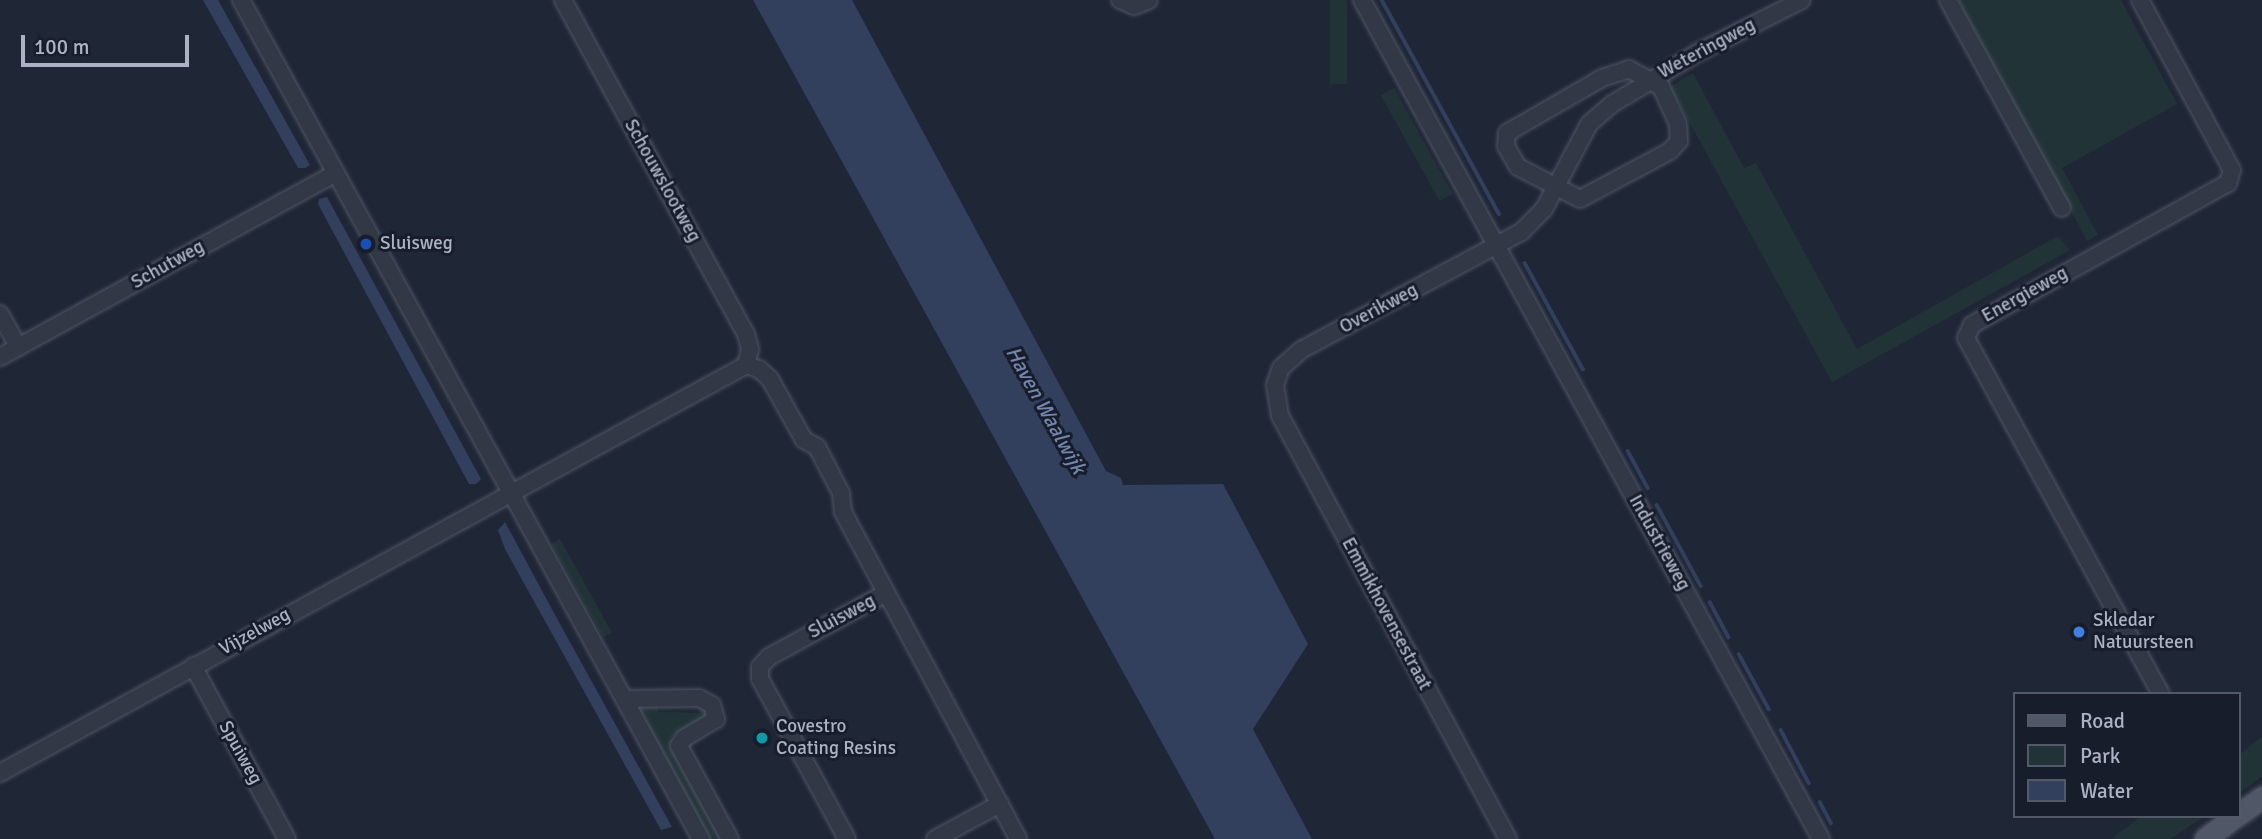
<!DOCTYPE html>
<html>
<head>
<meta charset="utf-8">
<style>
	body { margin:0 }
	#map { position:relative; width:2262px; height:839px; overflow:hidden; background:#1f2636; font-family:Signika,sans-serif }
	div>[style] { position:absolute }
	.green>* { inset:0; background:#223338; transform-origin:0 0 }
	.water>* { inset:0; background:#323f5d }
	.stream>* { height:3.5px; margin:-1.75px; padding:0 1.75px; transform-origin:1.75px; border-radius:1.75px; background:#323f5d }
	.roads { filter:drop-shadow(0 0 2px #505565) drop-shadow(0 0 2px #505565) }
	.minor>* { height:16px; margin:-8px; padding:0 8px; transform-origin:8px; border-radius:8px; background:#323846 }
	.major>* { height:21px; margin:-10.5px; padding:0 10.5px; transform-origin:10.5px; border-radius:10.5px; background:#505767 }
	.dots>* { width:19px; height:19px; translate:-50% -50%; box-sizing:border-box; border:4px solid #181d2b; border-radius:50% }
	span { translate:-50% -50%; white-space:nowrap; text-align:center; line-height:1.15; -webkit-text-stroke:6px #181d2b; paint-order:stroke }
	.street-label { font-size:19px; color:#acb2c4 }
	.poi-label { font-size:19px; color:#acb2c4 }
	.left { translate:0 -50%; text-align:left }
	.water-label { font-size:21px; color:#7485ac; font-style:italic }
	.legend { position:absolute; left:2013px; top:692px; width:228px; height:126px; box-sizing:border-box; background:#181d2b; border:2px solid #535968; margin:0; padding:9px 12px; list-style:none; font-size:21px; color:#acb2c4 }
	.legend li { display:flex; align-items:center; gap:14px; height:35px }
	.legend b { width:35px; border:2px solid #535968 }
	.scale { position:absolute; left:21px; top:35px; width:168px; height:32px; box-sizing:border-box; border:4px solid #acb2c4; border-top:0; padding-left:9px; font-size:21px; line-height:24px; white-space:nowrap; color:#acb2c4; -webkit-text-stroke:5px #181d2b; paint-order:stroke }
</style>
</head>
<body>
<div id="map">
	<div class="green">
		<div style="left:1330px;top:0;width:17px;height:84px"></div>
		<div style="clip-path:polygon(1959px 0,2121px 0,2177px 104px,2062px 168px,2098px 235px,2087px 241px)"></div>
		<div style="clip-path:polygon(1693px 73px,1744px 168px,1756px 163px,1857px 349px,2058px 236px,2070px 250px,1832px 382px,1670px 87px)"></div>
		<div style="left:1394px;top:88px;width:121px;height:15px;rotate:61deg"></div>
		<div style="left:560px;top:539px;width:107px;height:10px;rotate:61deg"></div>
		<div style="clip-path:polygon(657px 703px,658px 712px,699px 713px,700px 703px,711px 712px,685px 733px,675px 734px,671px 739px,725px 839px,709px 839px,640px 713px,640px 706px)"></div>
		<div style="clip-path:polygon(2262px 737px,2262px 776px,2239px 794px,2239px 755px)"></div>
		<div style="clip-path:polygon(2141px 816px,2205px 816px,2170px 839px,2111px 839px)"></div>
	</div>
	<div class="water">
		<div style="clip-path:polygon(203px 0,218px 0,310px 165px,305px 168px,298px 168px)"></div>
		<div style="clip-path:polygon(753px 0,852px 0,1106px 471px,1121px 478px,1123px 485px,1223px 484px,1308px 644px,1253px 729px,1312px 839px,1215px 839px)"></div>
		<div style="clip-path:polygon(327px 197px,481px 479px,476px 484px,469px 484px,333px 232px,318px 204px,319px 199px)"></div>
		<div style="clip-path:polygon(505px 522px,554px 613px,672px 827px,661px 830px,505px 549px,498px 530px)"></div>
	</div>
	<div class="stream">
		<div style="left:1382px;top:0;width:244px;rotate:61.3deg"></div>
		<div style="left:1525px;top:263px;width:121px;rotate:61.3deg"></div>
		<div style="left:1628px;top:451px;width:42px;rotate:61.6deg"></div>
		<div style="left:1657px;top:505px;width:92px;rotate:61.5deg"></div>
		<div style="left:1710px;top:602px;width:40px;rotate:62deg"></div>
		<div style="left:1739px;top:654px;width:63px;rotate:61.4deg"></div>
		<div style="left:1781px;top:730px;width:60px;rotate:62.2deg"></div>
		<div style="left:1820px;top:802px;width:24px;rotate:62deg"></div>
	</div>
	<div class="roads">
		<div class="minor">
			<div style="left:241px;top:0;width:957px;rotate:61.27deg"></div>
			<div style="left:563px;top:0;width:381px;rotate:61.3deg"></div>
			<div style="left:746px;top:334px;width:16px;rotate:75deg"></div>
			<div style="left:750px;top:349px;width:16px;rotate:104deg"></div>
			<div style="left:1120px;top:0;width:15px;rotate:23deg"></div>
			<div style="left:1134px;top:6px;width:16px;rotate:-22deg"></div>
			<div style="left:1362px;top:0;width:956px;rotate:61.32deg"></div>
			<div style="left:1948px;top:0;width:237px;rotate:61.3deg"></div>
			<div style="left:2140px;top:0;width:193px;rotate:61.6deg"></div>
			<div style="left:2232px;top:170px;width:14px;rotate:107deg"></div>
			<div style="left:2228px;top:183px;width:293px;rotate:151deg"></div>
			<div style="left:1972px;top:325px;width:14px;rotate:115deg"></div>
			<div style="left:1966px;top:338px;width:406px;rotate:61.3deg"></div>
			<div style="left:1629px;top:69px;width:37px;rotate:29deg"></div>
			<div style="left:1661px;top:87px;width:41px;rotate:65.3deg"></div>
			<div style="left:1678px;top:124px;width:17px;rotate:87deg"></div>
			<div style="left:1679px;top:141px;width:13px;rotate:132deg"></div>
			<div style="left:1670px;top:151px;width:102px;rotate:151.9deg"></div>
			<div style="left:1580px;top:199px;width:70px;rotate:-152.7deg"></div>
			<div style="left:1518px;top:167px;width:24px;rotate:-120deg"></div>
			<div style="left:1506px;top:146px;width:13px;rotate:-86deg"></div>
			<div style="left:1507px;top:133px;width:110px;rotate:-30.1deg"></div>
			<div style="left:1602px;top:78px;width:28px;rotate:-18deg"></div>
			<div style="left:0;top:314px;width:38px;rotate:61deg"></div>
			<div style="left:0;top:357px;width:383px;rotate:-28.7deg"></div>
			<div style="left:193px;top:666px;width:197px;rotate:61.5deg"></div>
			<div style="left:624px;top:699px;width:75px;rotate:-0.8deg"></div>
			<div style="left:699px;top:698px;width:15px;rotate:28deg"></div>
			<div style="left:712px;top:705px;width:15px;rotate:74deg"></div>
			<div style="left:716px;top:719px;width:37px;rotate:149deg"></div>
			<div style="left:684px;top:738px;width:9px;rotate:122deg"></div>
			<div style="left:679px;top:746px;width:106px;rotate:61.3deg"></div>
			<div style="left:0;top:773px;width:850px;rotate:-28.67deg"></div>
			<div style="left:746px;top:365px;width:14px;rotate:17deg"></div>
			<div style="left:759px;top:369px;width:15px;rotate:42deg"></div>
			<div style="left:770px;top:379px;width:70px;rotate:60.9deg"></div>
			<div style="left:804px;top:440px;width:15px;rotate:28deg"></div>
			<div style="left:817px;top:447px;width:52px;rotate:62.4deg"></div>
			<div style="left:841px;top:493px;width:19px;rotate:84deg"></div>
			<div style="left:843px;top:512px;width:371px;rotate:61.8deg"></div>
			<div style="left:847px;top:839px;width:182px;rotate:-118.5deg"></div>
			<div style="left:760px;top:679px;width:12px;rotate:-90deg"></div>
			<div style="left:760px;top:667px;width:13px;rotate:-48deg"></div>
			<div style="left:769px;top:657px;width:133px;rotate:-28.7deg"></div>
			<div style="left:935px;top:839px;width:74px;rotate:-28.3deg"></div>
			<div style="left:1508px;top:839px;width:481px;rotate:-118.3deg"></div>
			<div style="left:1280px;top:416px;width:31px;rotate:-99deg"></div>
			<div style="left:1275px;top:385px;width:18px;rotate:-71deg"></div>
			<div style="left:1281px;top:368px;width:27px;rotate:-42deg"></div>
			<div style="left:1301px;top:350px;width:250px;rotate:-28.2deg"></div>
			<div style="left:1521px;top:232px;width:33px;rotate:-45deg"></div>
			<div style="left:1544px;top:209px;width:96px;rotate:-62.1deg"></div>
			<div style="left:1589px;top:124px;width:30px;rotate:-41deg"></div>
			<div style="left:1612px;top:104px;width:101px;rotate:-30.9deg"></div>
			<div style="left:1699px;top:52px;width:115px;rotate:-26.8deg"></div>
		</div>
		<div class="major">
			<div style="left:2239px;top:814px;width:29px;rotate:-36deg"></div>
			<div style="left:2205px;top:839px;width:39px;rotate:-37deg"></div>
		</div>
	</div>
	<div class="dots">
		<div style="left:366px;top:244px;background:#1a4fb4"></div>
		<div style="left:2079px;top:632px;background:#3f7fe0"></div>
		<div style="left:762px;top:738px;background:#0f9aa8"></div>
	</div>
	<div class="street-label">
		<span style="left:1707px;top:49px;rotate:-28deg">Weteringweg</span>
		<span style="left:662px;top:181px;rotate:61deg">Schouwslootweg</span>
		<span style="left:168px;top:265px;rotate:-29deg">Schutweg</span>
		<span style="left:2025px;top:295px;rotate:-29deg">Energieweg</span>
		<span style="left:1379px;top:309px;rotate:-28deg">Overikweg</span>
		<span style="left:1659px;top:543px;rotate:61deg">Industrieweg</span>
		<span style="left:1386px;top:614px;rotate:62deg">Emmikhovensestraat</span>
		<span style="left:842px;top:617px;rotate:-28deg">Sluisweg</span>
		<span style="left:255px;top:632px;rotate:-29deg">Vijzelweg</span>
		<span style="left:240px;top:753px;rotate:61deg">Spuiweg</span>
	</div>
	<div class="poi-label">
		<span class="left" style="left:380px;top:244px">Sluisweg</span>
		<span class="left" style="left:2093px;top:632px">Skledar<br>Natuursteen</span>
		<span class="left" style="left:776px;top:738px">Covestro<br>Coating Resins</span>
	</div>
	<div class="water-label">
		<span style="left:1046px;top:410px;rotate:61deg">Haven Waalwijk</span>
	</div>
	<ul class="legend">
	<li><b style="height:9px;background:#505767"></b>Road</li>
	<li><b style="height:19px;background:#223338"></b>Park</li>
	<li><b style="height:19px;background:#323f5d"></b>Water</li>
	</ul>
	<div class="scale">100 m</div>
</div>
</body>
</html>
